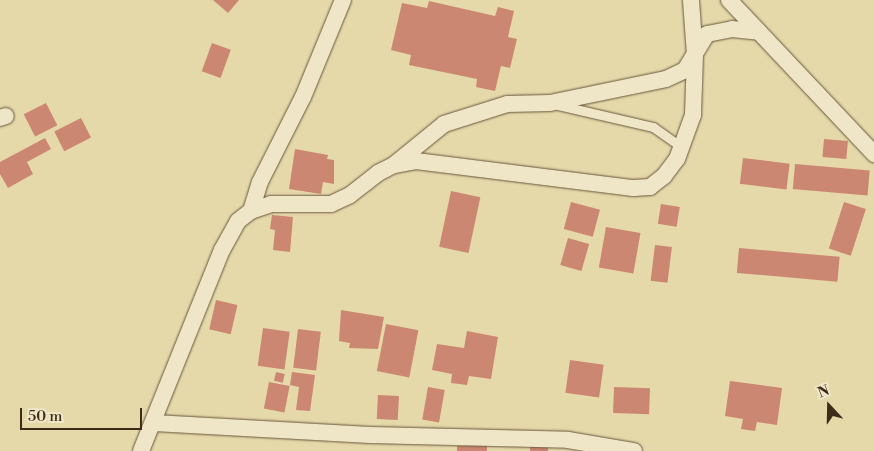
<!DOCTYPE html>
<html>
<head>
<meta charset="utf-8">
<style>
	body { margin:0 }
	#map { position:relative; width:874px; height:451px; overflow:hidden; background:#e5d8a9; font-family:"Libre Bodoni",serif }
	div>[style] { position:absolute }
	.building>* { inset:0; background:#cc8772; transform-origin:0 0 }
	.roads { filter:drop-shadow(0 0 1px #68573c) drop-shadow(0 0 1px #68573c) }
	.service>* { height:9px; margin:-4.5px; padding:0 4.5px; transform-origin:4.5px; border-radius:4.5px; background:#eee6c7 }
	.minor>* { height:16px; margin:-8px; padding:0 8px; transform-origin:8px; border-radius:8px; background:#eee6c7 }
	span { translate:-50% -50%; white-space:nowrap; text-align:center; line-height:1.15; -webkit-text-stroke:5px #eee6c7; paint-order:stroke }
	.north { position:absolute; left:804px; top:381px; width:50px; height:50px; -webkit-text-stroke:4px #eee6c7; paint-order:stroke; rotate:339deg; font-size:14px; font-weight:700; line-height:20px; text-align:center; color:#3e2c18 }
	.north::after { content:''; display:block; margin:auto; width:18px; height:22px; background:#3e2c18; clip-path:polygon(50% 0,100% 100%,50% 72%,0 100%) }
	.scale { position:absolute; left:20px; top:408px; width:122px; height:22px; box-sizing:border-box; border:2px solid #3e2c18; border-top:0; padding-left:6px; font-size:15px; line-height:18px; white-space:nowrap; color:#3e2c18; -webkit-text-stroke:4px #eee6c7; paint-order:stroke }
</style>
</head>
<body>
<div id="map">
	<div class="building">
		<div style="clip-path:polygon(213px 0,239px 0,228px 13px)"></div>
		<div style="clip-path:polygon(429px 1px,495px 16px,498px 7px,514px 11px,508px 37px,517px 39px,510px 68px,501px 66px,495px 91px,476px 87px,477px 79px,409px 65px,411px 55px,391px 50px,402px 3px,427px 8px)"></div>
		<div style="left:212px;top:43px;width:20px;height:30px;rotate:20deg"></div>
		<div style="left:46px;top:103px;width:25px;height:25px;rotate:63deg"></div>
		<div style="left:81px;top:118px;width:22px;height:30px;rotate:63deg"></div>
		<div style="clip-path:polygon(45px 138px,51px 149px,27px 162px,33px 174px,8px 188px,0 174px,0 162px)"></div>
		<div style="left:824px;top:139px;width:24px;height:18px;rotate:5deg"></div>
		<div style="clip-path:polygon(295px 149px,328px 155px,327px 159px,334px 160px,334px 184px,323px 182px,321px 194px,289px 189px)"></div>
		<div style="left:743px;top:158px;width:47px;height:26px;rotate:7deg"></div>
		<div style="left:795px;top:164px;width:75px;height:25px;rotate:5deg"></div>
		<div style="left:451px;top:191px;width:30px;height:57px;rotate:12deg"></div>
		<div style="left:571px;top:202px;width:30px;height:28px;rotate:15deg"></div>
		<div style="left:844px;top:202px;width:23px;height:49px;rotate:18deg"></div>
		<div style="left:661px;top:204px;width:19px;height:20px;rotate:9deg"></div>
		<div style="clip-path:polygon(272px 215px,293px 217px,290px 252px,273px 250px,275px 230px,270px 229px)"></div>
		<div style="left:606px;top:227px;width:35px;height:41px;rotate:10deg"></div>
		<div style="left:568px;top:238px;width:22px;height:28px;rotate:16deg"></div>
		<div style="left:655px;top:245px;width:17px;height:36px;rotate:7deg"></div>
		<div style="left:739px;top:248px;width:101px;height:25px;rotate:5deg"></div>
		<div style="left:216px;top:300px;width:22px;height:30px;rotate:13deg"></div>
		<div style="clip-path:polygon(341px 310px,384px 317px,378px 349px,349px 348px,350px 343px,339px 341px)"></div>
		<div style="left:386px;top:324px;width:33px;height:48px;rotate:11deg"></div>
		<div style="left:263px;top:328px;width:27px;height:38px;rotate:8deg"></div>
		<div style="left:298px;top:329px;width:23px;height:39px;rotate:7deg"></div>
		<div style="clip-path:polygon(467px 331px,498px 337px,491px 379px,469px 376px,467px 385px,451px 383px,452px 374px,432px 370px,437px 344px,464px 348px)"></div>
		<div style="left:570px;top:360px;width:34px;height:33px;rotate:8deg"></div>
		<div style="left:276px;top:372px;width:9px;height:9px;rotate:13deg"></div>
		<div style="clip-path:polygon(292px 372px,315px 375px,310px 411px,296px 410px,299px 387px,290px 385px)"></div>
		<div style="clip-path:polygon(730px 381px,782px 388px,777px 425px,757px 422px,755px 431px,741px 429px,743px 419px,725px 416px)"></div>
		<div style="left:269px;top:382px;width:21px;height:27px;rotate:11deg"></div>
		<div style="left:428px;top:387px;width:17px;height:33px;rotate:10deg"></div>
		<div style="left:614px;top:387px;width:36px;height:26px;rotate:2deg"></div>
		<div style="left:378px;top:395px;width:21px;height:24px;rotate:3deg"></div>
		<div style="left:457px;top:446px;width:30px;height:5px"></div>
		<div style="clip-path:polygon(548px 446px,548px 451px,530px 451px,530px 447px)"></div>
	</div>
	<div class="roads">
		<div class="service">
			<div style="left:558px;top:105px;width:98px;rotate:13deg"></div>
			<div style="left:653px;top:127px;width:35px;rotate:35deg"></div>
		</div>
		<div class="minor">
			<div style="left:729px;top:0;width:212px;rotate:46.7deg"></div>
			<div style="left:0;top:118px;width:6px;rotate:-18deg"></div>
			<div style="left:395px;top:164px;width:63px;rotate:-39.2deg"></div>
			<div style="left:444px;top:124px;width:66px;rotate:-17.6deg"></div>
			<div style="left:507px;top:104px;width:43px;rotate:-1.3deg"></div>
			<div style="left:550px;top:103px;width:118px;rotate:-11.7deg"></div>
			<div style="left:666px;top:79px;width:21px;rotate:-25deg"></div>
			<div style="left:685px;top:70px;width:42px;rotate:-58.6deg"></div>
			<div style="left:707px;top:34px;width:25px;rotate:-11deg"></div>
			<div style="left:732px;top:29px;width:27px;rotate:6deg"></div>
			<div style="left:251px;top:211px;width:30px;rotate:-73deg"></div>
			<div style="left:260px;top:182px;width:95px;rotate:-63.2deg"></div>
			<div style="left:303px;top:97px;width:105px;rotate:-67.6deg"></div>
			<div style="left:154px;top:423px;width:216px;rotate:3.2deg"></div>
			<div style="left:370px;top:435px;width:198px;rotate:1.4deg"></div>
			<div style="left:568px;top:440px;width:67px;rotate:9.5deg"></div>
			<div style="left:141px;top:451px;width:217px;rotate:-68.1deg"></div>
			<div style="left:222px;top:250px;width:33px;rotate:-61deg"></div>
			<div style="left:238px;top:221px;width:16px;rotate:-38deg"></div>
			<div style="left:251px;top:211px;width:21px;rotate:-19deg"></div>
			<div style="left:271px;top:204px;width:60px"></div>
			<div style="left:331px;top:204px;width:21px;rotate:-25deg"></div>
			<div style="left:350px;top:195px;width:36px;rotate:-38deg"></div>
			<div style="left:378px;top:173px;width:18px;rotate:-27deg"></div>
			<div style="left:394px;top:165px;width:22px;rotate:-10deg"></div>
			<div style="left:416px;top:161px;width:219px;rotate:7.1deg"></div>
			<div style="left:633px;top:188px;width:17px;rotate:-3deg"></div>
			<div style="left:650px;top:187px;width:18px;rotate:-38deg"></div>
			<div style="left:664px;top:176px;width:21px;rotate:-53deg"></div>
			<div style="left:677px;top:159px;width:47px;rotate:-70deg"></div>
			<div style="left:693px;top:115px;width:60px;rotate:-88.1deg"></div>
			<div style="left:695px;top:55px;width:55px;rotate:-94.2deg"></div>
		</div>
	</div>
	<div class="north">N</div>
	<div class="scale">50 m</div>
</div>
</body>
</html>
